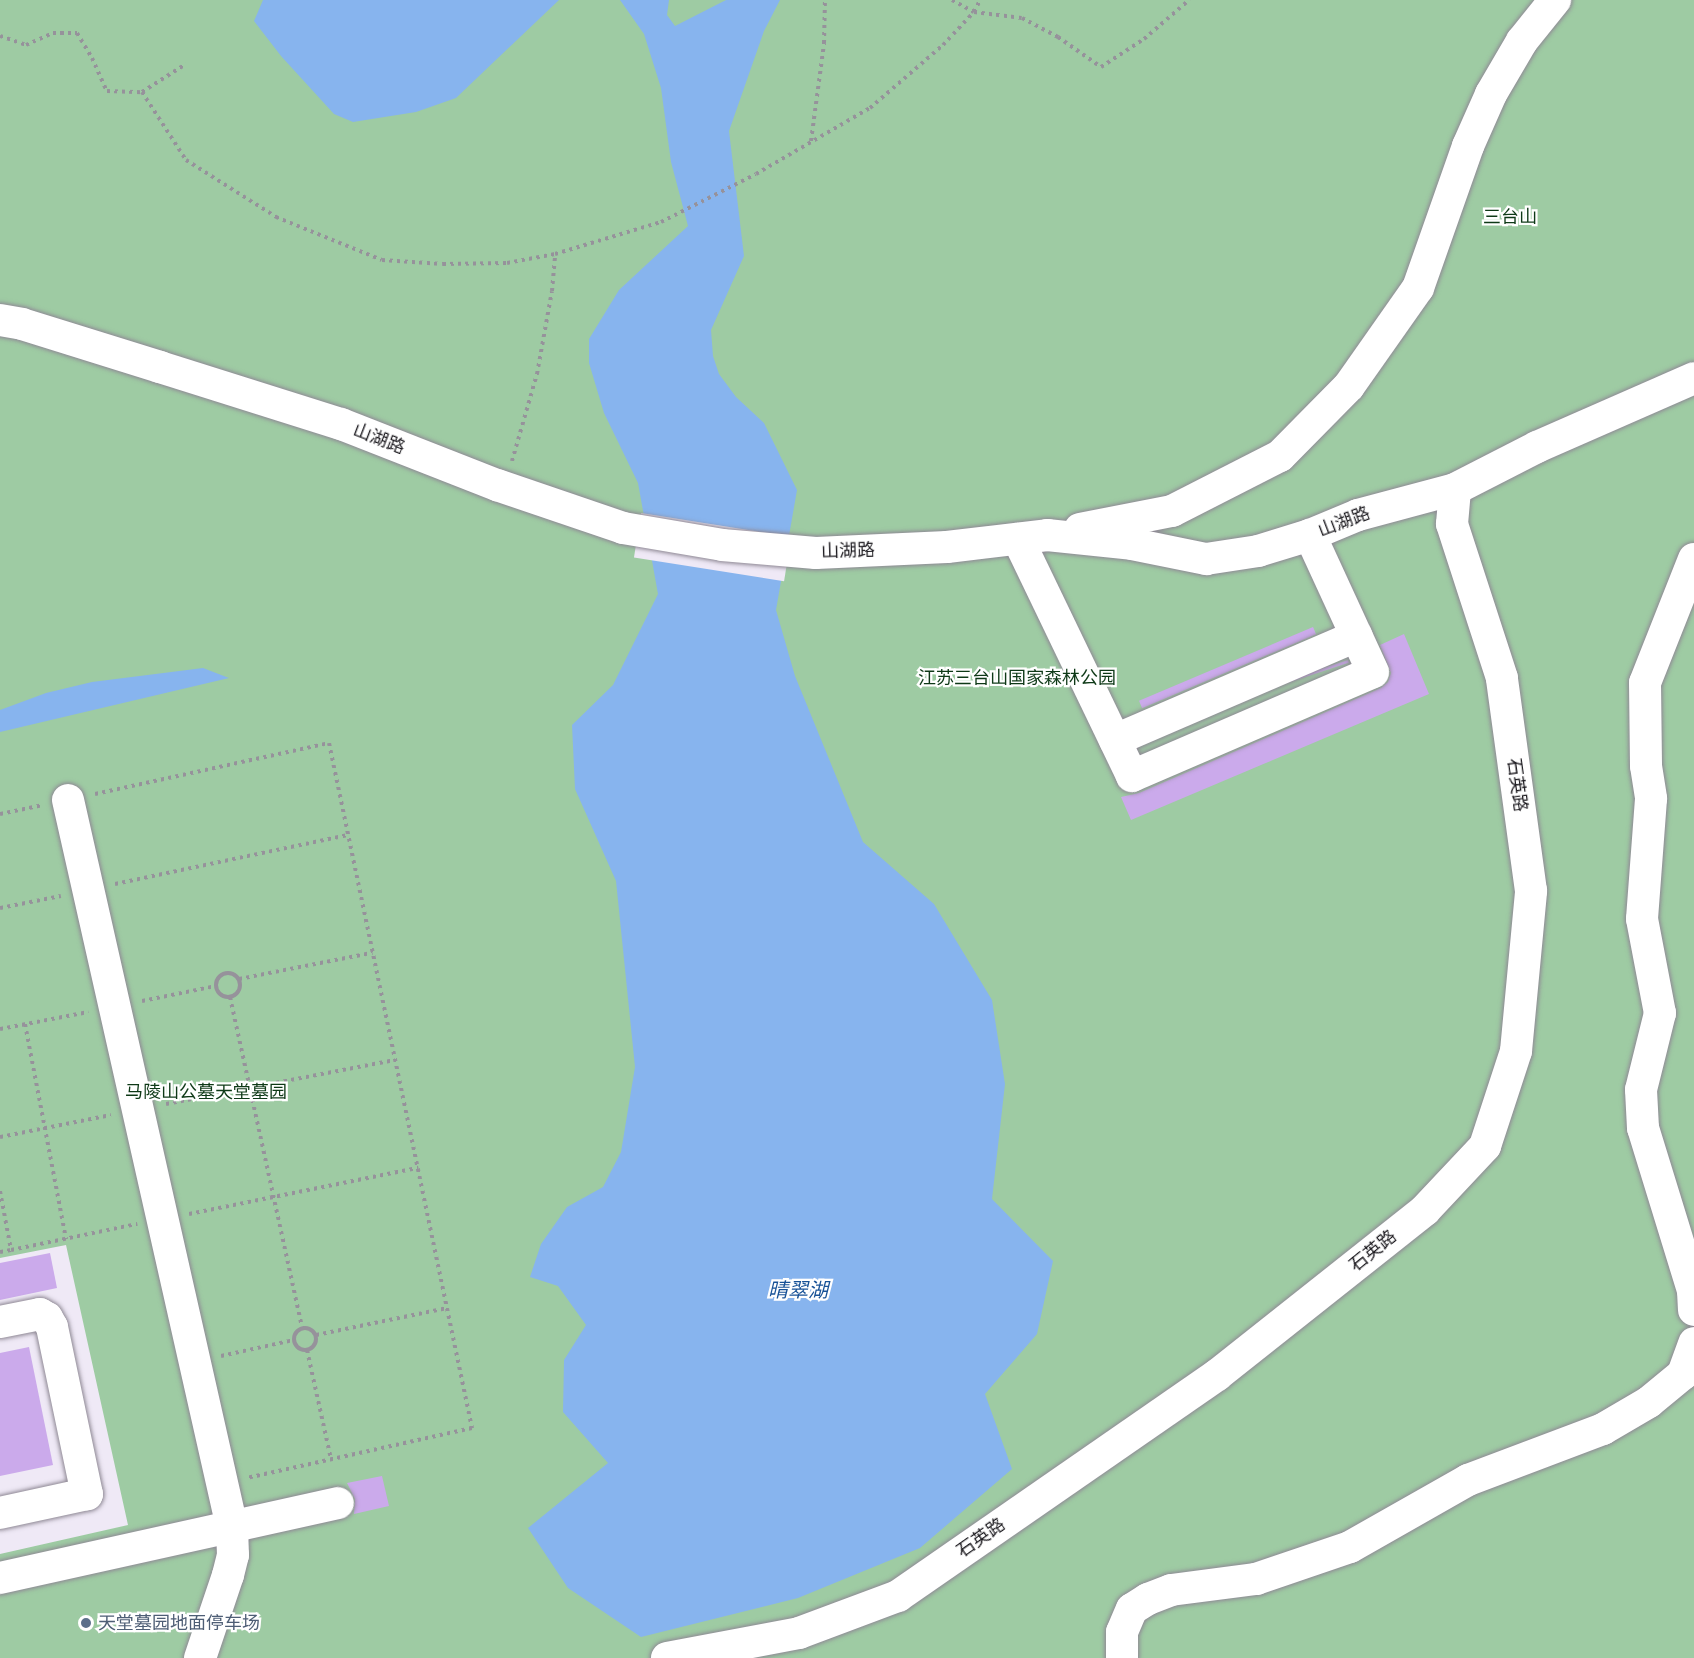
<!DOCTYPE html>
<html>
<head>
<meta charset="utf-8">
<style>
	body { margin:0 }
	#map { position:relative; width:1694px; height:1658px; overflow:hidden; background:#efe9f6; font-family:"Asap Condensed","Noto Sans SC",sans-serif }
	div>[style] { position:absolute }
	.green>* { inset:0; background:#9ecba3 }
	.water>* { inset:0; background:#87b4ee }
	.pier>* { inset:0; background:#efe9f6; transform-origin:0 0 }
	.building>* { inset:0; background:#cbaaeb; transform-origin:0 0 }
	.path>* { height:4px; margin-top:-2px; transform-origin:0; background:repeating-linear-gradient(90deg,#96929b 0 3px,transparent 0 7.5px) }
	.path>.ring { margin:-2px; padding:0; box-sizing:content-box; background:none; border:4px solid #96929b; border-radius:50% }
	.roads { filter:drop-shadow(0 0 2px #8f8995) drop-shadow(0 0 2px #8f8995) }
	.minor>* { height:32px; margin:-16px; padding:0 16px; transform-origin:16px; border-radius:16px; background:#fff }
	.dots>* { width:16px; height:16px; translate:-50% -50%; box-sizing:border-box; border:3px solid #fff; border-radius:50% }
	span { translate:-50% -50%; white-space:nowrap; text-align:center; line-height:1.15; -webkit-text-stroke:4.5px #fff; paint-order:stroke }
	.park-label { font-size:18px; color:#0e3917 }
	.street-label { font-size:18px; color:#1b191e }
	.service-label { font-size:18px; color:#4e5e75 }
	.left { translate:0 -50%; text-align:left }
	.water-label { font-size:20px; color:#185297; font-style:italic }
</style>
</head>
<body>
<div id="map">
	<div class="green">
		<div style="clip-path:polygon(0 0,1694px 0,1694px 1658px,0 1658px,0 1554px,128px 1525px,66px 1245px,0 1258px)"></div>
	</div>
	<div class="water">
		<div style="clip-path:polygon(263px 0,559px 0,456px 98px,416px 112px,353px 122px,334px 114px,281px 56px,254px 21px)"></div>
		<div style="clip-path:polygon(620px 0,669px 0,667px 15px,675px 26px,726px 0,780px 0,764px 31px,729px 131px,744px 256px,711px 330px,713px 356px,719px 374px,736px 397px,764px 423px,797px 490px,776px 610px,795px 676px,863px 842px,934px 904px,992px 1000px,1005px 1084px,992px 1199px,1053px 1261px,1037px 1334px,985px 1394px,1012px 1469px,920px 1548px,798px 1598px,641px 1637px,568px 1588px,528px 1528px,608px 1463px,563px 1412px,564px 1360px,586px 1325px,558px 1286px,530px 1277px,541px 1244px,567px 1207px,603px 1187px,621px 1152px,635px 1067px,616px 881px,575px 789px,572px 725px,613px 685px,658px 594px,638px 483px,604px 413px,589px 363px,589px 339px,619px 290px,688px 226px,671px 162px,661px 88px,644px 34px)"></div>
		<div style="clip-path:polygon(203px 668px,229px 678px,0 732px,0 710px,46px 693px,92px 682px)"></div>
	</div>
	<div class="pier">
		<div style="left:641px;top:513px;width:152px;height:45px;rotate:9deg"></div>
	</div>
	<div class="building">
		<div style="left:1313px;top:627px;width:8px;height:189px;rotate:67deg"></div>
		<div style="clip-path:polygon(1404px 634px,1429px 694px,1131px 820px,1121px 797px,1139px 793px,1381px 688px,1388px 682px,1391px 673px,1380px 645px)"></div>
		<div style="left:1348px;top:660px;width:3px;height:219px;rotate:72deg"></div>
		<div style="clip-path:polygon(50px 1253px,57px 1288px,0 1300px,0 1263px)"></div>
		<div style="clip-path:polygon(29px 1347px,53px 1465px,0 1476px,0 1353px)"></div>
		<div style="clip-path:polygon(382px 1476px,389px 1506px,354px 1514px,355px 1499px,347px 1483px)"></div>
	</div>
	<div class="path">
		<div style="left:952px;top:0;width:25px;rotate:29deg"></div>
		<div style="left:974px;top:12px;width:48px;rotate:7.1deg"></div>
		<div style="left:1022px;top:18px;width:41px;rotate:27.8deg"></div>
		<div style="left:1058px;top:37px;width:52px;rotate:34.9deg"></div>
		<div style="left:1101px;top:67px;width:51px;rotate:-33.1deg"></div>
		<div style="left:1144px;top:39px;width:60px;rotate:-40.9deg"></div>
		<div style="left:0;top:36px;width:28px;rotate:19deg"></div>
		<div style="left:26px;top:45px;width:30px;rotate:-24deg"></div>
		<div style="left:53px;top:33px;width:24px"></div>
		<div style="left:77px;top:33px;width:29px;rotate:59deg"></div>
		<div style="left:92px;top:58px;width:36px;rotate:66deg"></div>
		<div style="left:107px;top:91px;width:35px;rotate:2deg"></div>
		<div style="left:142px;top:92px;width:52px;rotate:-32.5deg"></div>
		<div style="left:142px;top:92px;width:81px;rotate:57.1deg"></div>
		<div style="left:186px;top:160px;width:107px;rotate:32.3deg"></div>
		<div style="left:276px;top:217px;width:114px;rotate:22.1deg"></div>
		<div style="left:382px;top:260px;width:61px;rotate:3.8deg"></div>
		<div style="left:443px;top:264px;width:64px;rotate:-0.9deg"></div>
		<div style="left:507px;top:263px;width:49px;rotate:-10.6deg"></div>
		<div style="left:555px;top:254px;width:111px;rotate:-16.8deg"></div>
		<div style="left:661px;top:222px;width:106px;rotate:-26.8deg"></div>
		<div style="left:756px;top:174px;width:132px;rotate:-30.1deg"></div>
		<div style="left:870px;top:108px;width:96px;rotate:-40.8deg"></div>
		<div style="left:943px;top:45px;width:45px;rotate:-46.8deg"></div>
		<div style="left:974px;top:12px;width:13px;rotate:-63deg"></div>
		<div style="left:811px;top:141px;width:99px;rotate:-82.4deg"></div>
		<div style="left:824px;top:43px;width:43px;rotate:-88.7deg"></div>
		<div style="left:512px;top:461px;width:91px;rotate:-74deg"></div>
		<div style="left:537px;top:374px;width:84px;rotate:-79.8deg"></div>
		<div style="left:552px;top:291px;width:37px;rotate:-85deg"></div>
		<div style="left:95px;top:794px;width:239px;rotate:-12.3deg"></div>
		<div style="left:329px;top:743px;width:700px;rotate:78.21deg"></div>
		<div style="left:472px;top:1428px;width:230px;rotate:167.5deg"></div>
		<div style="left:0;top:814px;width:44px;rotate:-11.8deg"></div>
		<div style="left:115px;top:884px;width:238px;rotate:-11.9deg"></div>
		<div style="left:0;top:908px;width:62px;rotate:-11.1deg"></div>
		<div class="ring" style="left:216px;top:973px;width:20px;height:20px"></div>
		<div style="left:239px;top:979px;width:136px;rotate:-11.1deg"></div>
		<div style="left:230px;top:997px;width:339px;rotate:77.7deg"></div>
		<div style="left:142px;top:1001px;width:76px;rotate:-11.5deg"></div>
		<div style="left:25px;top:1024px;width:219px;rotate:79.2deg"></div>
		<div style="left:0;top:1029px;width:90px;rotate:-10.9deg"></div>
		<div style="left:166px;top:1104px;width:233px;rotate:-10.9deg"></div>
		<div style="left:0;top:1137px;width:113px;rotate:-11.2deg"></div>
		<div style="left:0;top:1191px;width:60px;rotate:79.4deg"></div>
		<div style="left:11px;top:1250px;width:129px;rotate:-11.7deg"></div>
		<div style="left:189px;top:1214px;width:234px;rotate:-11.4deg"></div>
		<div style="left:0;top:1252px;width:11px;rotate:-10deg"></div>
		<div class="ring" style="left:294px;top:1328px;width:18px;height:18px"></div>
		<div style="left:316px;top:1335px;width:134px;rotate:-11.6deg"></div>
		<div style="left:307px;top:1350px;width:112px;rotate:77.6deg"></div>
		<div style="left:221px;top:1356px;width:75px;rotate:-12.4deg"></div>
	</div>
	<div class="roads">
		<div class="minor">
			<div style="left:0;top:320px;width:22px;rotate:10deg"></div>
			<div style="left:22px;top:324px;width:145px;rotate:17.3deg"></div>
			<div style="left:160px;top:367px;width:190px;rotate:17.5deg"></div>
			<div style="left:341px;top:424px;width:168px;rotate:21.4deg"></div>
			<div style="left:497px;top:485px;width:133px;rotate:18.8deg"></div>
			<div style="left:623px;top:528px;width:100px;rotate:9.7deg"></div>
			<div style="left:722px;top:545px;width:94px;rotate:4.9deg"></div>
			<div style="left:816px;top:553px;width:131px;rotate:-2.6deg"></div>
			<div style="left:947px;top:547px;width:101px;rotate:-6.8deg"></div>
			<div style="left:1047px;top:535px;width:85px;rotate:6deg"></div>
			<div style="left:1132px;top:544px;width:76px;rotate:11.5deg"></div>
			<div style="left:1206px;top:559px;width:53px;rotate:-8.7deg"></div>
			<div style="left:1258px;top:551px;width:54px;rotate:-17.1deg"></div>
			<div style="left:1310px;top:535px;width:52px;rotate:-22.6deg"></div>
			<div style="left:1358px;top:515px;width:100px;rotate:-15deg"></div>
			<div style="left:1455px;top:489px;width:92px;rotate:-27.1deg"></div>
			<div style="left:1537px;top:447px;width:171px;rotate:-23.7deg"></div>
			<div style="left:1080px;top:529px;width:94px;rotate:-11.1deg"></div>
			<div style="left:1172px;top:511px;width:121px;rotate:-27deg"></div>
			<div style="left:1280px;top:456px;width:98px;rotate:-45.4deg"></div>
			<div style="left:1349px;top:386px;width:120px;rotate:-54.9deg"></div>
			<div style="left:1418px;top:288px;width:151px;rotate:-70.6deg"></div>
			<div style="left:1468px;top:146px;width:57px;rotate:-66.1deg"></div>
			<div style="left:1491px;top:94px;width:61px;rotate:-59.7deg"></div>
			<div style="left:1522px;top:41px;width:53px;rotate:-51.2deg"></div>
			<div style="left:1018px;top:539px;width:263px;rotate:64.3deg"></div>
			<div style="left:1132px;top:776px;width:262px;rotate:-23.3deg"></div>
			<div style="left:1373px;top:672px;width:151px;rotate:-114.7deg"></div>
			<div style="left:1694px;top:559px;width:133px;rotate:111.6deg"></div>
			<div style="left:1645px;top:683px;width:83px;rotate:89.3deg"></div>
			<div style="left:1646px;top:766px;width:33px;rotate:81deg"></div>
			<div style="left:1651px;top:799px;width:120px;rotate:94.3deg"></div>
			<div style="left:1642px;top:919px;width:96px;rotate:79.2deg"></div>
			<div style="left:1660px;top:1013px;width:79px;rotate:103.9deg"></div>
			<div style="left:1641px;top:1090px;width:38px;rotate:87deg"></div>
			<div style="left:1643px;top:1128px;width:170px;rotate:72.9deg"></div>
			<div style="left:1693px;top:1291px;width:19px;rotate:87deg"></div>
			<div style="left:1115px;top:740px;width:263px;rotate:-23.3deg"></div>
			<div style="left:68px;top:800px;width:745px;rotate:77.29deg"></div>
			<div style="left:232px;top:1527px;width:28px;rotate:88deg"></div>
			<div style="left:233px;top:1555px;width:21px;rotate:104deg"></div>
			<div style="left:228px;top:1575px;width:88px;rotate:108.6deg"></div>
			<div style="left:0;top:1322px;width:41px;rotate:-11.3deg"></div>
			<div style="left:40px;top:1314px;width:8px;rotate:30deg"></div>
			<div style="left:47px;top:1318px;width:10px;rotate:61deg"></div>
			<div style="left:52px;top:1327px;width:171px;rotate:78.2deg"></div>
			<div style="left:87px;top:1494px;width:89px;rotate:167.7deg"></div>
			<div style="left:0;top:1578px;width:346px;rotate:-12.5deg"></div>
			<div style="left:667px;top:1658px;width:134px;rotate:-10.7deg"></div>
			<div style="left:799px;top:1633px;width:106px;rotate:-20.5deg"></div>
			<div style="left:898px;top:1596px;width:388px;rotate:-34.7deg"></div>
			<div style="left:1217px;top:1375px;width:265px;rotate:-38.4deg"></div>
			<div style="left:1425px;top:1210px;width:88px;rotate:-46.8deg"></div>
			<div style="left:1485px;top:1146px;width:100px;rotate:-71.9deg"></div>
			<div style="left:1516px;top:1051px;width:161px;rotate:-84.6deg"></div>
			<div style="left:1531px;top:891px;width:215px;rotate:-97.8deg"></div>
			<div style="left:1502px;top:678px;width:162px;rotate:-108deg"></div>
			<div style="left:1452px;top:524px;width:35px;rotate:-85deg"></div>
			<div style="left:1122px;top:1658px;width:26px;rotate:-90deg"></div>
			<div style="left:1122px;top:1632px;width:25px;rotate:-67deg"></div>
			<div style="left:1132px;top:1609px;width:19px;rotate:-32deg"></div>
			<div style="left:1148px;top:1599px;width:25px;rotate:-21deg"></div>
			<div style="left:1171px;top:1590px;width:86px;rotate:-7.4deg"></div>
			<div style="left:1256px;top:1579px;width:99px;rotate:-18.8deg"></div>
			<div style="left:1350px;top:1547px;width:136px;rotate:-29.6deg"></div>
			<div style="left:1468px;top:1480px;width:144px;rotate:-20.7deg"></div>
			<div style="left:1603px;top:1429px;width:53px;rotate:-30.4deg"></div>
			<div style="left:1649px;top:1402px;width:44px;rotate:-39.5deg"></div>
			<div style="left:1683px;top:1374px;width:33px;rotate:-70deg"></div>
		</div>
	</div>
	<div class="dots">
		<div style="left:86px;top:1623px;background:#5c6f8a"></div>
	</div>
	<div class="park-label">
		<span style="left:1510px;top:217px">三台山</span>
		<span style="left:1017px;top:678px">江苏三台山国家森林公园</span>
		<span style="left:206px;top:1092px">马陵山公墓天堂墓园</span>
	</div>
	<div class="street-label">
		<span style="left:379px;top:439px;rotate:21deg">山湖路</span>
		<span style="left:1344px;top:522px;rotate:-21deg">山湖路</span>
		<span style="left:848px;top:551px;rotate:-2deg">山湖路</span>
		<span style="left:1517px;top:785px;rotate:82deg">石英路</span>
		<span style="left:1373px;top:1251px;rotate:-39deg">石英路</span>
		<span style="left:981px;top:1538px;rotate:-35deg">石英路</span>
	</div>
	<div class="service-label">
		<span class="left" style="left:98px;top:1623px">天堂墓园地面停车场</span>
	</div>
	<div class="water-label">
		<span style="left:798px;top:1289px">晴翠湖</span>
	</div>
</div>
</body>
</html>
